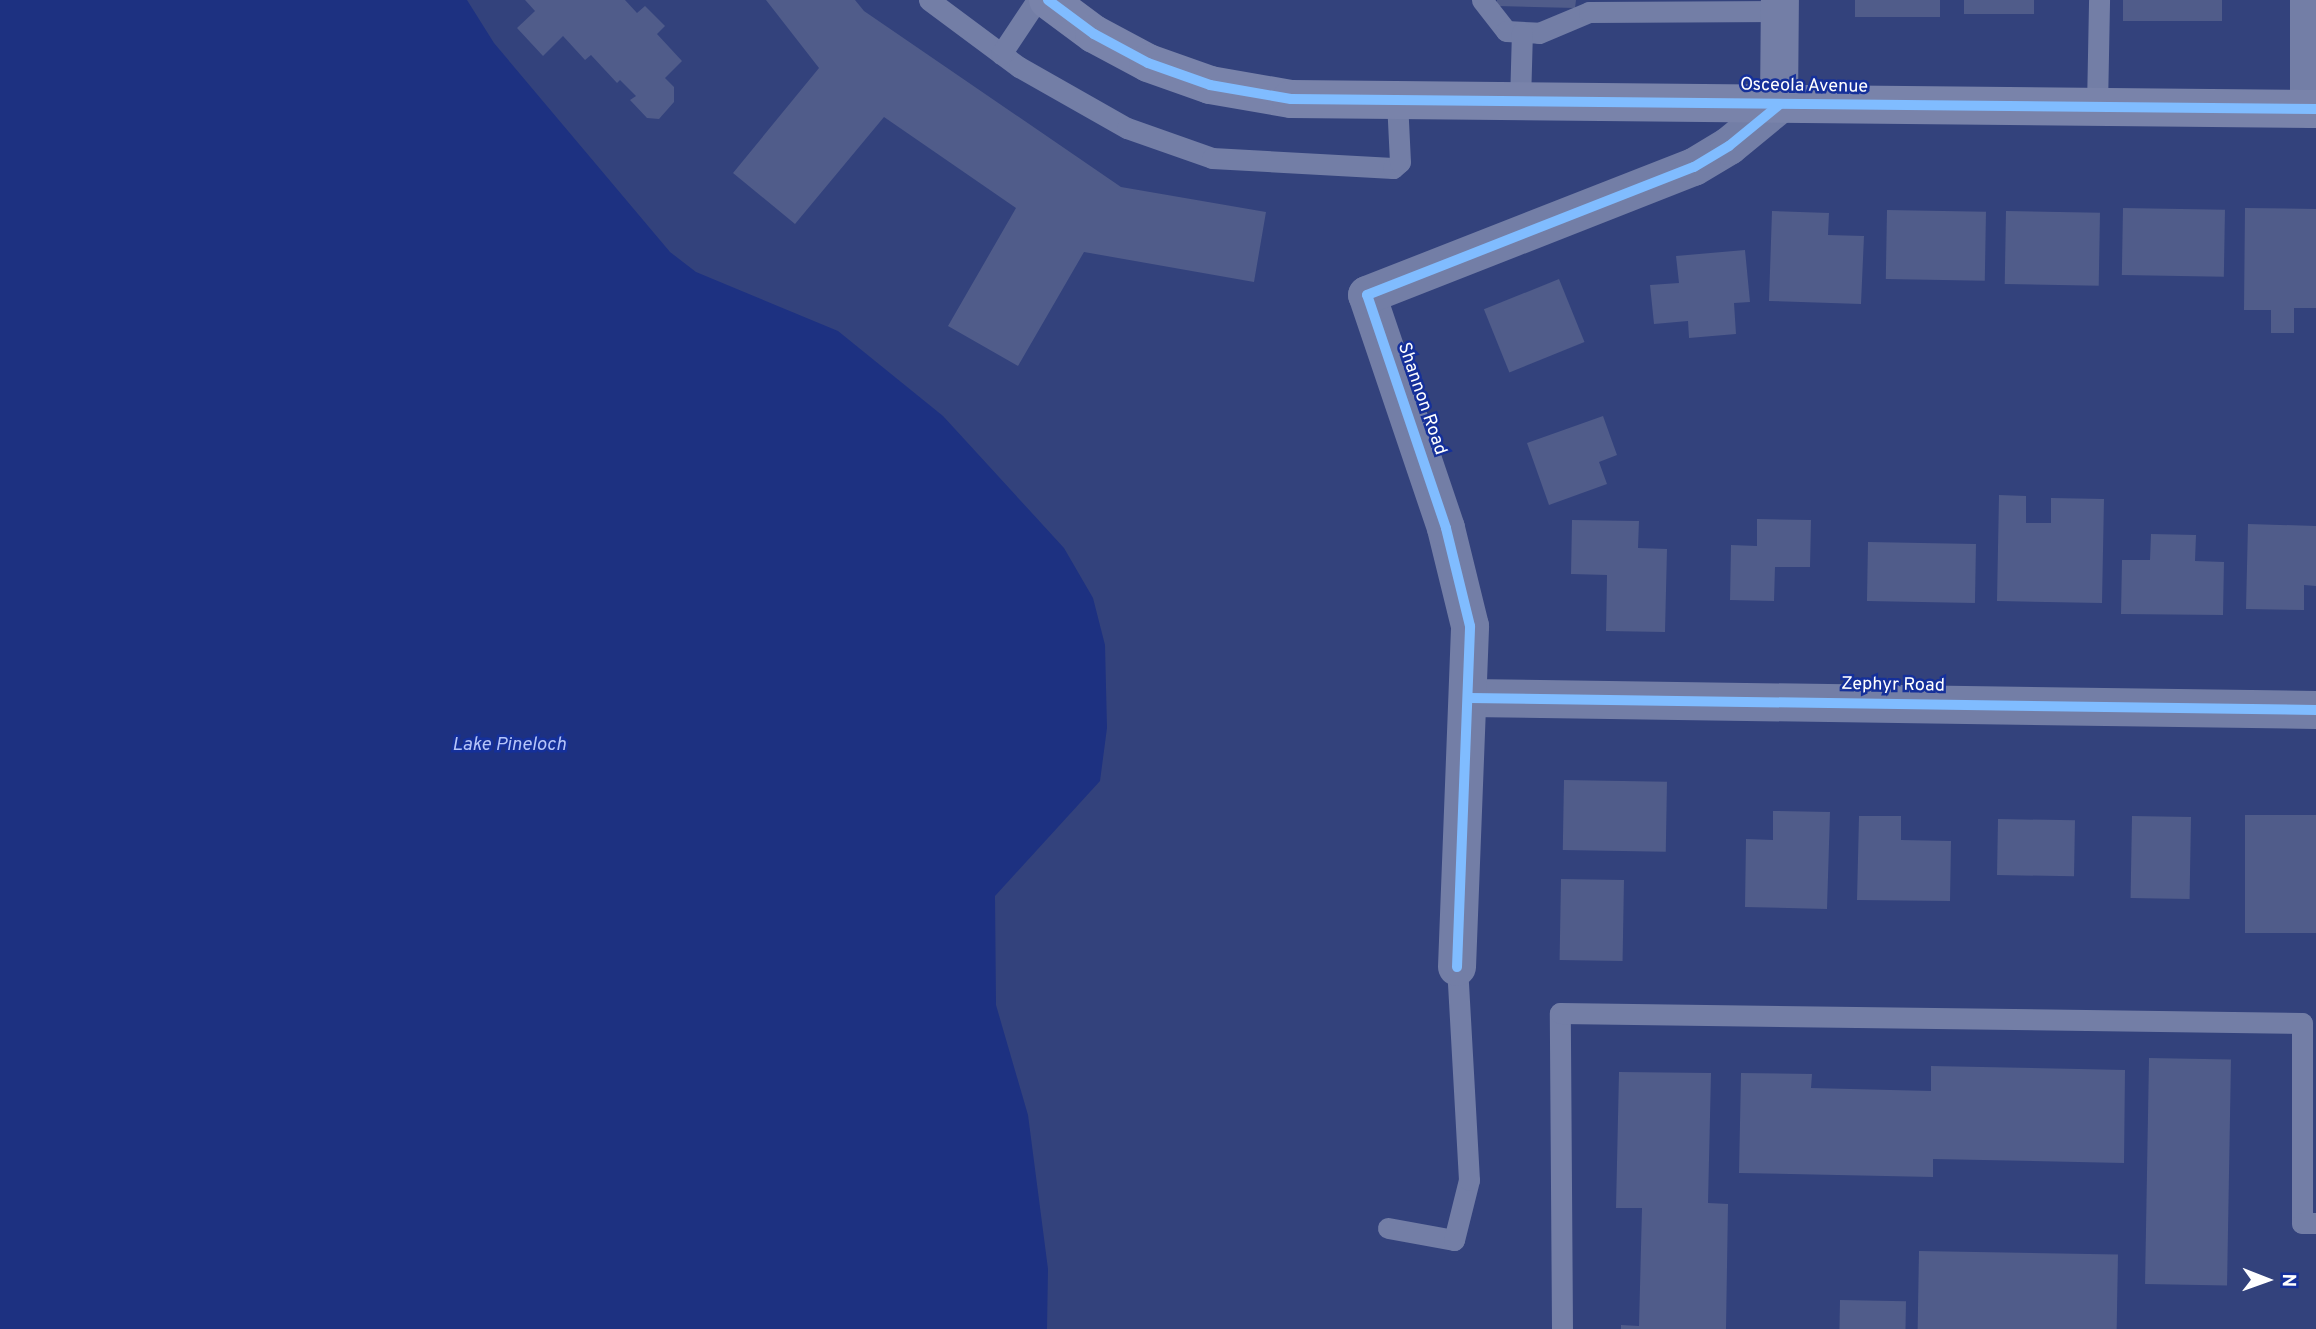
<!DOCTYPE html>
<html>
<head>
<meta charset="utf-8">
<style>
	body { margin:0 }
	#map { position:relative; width:2316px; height:1329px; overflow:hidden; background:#33427c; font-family:Overpass,sans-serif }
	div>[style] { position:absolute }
	.water>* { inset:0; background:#1d3181 }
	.building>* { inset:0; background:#505c8a; transform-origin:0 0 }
	.lane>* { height:21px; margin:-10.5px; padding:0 10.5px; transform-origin:10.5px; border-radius:10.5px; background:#737ea6 }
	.street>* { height:38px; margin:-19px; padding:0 19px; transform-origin:19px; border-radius:19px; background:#737ea6 }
	.secondary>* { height:38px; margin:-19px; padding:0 19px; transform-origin:19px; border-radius:19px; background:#7983aa }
	.cycleway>* { height:10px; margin:-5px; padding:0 5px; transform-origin:5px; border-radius:5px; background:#80bcff }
	span { translate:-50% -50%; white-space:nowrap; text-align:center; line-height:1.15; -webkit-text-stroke:5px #15309a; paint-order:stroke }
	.street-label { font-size:18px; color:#fff }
	.water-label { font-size:19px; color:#b6c5f9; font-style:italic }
	.north { position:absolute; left:2232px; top:1245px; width:70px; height:70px; -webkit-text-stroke:5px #15309a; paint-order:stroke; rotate:91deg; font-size:19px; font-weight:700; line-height:28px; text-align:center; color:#fff }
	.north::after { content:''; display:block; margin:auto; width:24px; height:32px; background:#fff; clip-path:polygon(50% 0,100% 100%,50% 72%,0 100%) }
</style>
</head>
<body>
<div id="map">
	<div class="water">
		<div style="clip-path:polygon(0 0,467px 0,494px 43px,670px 252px,696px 272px,838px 331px,943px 416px,1064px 548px,1093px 598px,1105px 645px,1107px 728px,1100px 781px,995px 896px,996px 1005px,1028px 1115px,1048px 1269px,1047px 1329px,0 1329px)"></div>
	</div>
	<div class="building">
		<div style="clip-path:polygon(525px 0,625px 0,637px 13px,645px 6px,665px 26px,657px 34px,682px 61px,665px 78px,674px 87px,674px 102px,659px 119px,647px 118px,630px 100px,636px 96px,620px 80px,617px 83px,591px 55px,585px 60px,563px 36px,543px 56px,517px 28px,535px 11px)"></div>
		<div style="clip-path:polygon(766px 0,855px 0,864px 11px,1121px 187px,1266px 212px,1254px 282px,1084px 252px,1018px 366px,948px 326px,1016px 208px,884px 117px,795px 224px,733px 173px,819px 68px)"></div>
		<div style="clip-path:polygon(1497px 0,1576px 0,1575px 8px,1497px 6px)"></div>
		<div style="left:1855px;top:0;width:85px;height:17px"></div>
		<div style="left:1964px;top:0;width:70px;height:14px"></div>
		<div style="left:2123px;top:0;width:99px;height:21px"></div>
		<div style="left:2123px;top:208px;width:102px;height:67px;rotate:1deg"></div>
		<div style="clip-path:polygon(2245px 208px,2316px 209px,2316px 308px,2294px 308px,2294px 333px,2271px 333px,2271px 310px,2244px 310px)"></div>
		<div style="left:1887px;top:210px;width:99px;height:69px;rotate:1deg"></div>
		<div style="clip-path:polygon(1772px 211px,1829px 213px,1828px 235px,1864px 236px,1861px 304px,1769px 301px)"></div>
		<div style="left:2006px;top:211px;width:94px;height:73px;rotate:1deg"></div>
		<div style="clip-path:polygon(1745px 250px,1750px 302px,1734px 303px,1736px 334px,1689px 338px,1688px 321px,1654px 324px,1650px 285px,1679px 283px,1676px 256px)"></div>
		<div style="left:1559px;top:279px;width:68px;height:81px;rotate:68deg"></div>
		<div style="clip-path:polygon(1603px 416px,1617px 455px,1599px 462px,1607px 484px,1549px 505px,1527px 443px)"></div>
		<div style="clip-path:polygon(1999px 495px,2026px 496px,2026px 523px,2051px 523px,2051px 498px,2104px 499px,2102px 603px,1997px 601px)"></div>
		<div style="clip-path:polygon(1757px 519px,1811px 520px,1810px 567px,1775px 567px,1774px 601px,1730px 600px,1731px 545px,1757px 546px)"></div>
		<div style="clip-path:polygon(1572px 520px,1639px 521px,1638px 548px,1667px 549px,1665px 632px,1606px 631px,1607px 575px,1571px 574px)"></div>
		<div style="clip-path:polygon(2248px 524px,2316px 526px,2316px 586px,2304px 585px,2304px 610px,2246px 609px)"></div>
		<div style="clip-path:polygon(2151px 534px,2196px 535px,2195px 561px,2224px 562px,2223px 615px,2121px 614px,2122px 560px,2150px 560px)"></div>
		<div style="left:1868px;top:542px;width:108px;height:59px;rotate:1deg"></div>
		<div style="left:1564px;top:780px;width:103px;height:70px;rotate:1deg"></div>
		<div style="clip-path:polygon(1773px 811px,1830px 812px,1827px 909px,1745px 907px,1746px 839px,1773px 840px)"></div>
		<div style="left:2245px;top:815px;width:71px;height:118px"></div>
		<div style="clip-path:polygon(1859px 816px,1901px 816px,1901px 840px,1951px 841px,1950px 901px,1857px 900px)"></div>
		<div style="left:2132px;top:816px;width:59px;height:82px;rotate:1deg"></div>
		<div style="left:1998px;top:819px;width:77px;height:56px;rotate:1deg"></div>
		<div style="left:1561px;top:879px;width:63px;height:81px;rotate:1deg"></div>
		<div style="left:2149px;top:1058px;width:82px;height:226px;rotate:1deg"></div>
		<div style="clip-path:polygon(1931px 1066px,2125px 1070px,2124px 1163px,1933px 1159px,1933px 1177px,1739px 1173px,1741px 1073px,1812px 1074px,1811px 1088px,1931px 1091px)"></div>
		<div style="clip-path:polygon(1619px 1072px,1711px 1073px,1708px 1203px,1728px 1204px,1726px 1329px,1621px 1329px,1621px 1325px,1639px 1326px,1642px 1208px,1616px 1208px)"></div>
		<div style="left:1919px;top:1251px;width:199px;height:78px;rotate:1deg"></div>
		<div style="left:1840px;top:1300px;width:66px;height:29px;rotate:1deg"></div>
	</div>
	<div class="lane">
		<div style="left:929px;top:0;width:112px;rotate:36.7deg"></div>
		<div style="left:1019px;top:67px;width:124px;rotate:29.5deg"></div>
		<div style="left:1127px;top:128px;width:90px;rotate:19.4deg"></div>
		<div style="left:1212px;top:158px;width:181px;rotate:3.2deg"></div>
		<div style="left:1393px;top:168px;width:9px;rotate:-41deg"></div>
		<div style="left:1400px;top:162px;width:61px;rotate:-92.8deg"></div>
		<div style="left:1482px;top:0;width:39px;rotate:52deg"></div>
		<div style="left:1506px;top:31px;width:33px;rotate:3deg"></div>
		<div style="left:1539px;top:33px;width:54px;rotate:-22.8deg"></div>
		<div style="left:1589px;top:12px;width:191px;rotate:-0.3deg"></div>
		<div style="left:1001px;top:54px;width:65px;rotate:-56.3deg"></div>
		<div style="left:1520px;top:102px;width:70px;rotate:-88.4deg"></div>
		<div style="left:2097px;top:107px;width:107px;rotate:-88.9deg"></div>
		<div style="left:1388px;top:1228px;width:67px;rotate:10.3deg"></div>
		<div style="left:1454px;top:1240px;width:62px;rotate:-76deg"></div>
		<div style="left:1469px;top:1180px;width:213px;rotate:-93.2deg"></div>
		<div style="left:1562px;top:1329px;width:316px;rotate:-90.4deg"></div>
		<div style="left:1560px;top:1013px;width:742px;rotate:0.77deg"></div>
		<div style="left:2302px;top:1023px;width:200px;rotate:90deg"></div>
		<div style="left:2302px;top:1223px;width:14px"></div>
	</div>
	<div class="street">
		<div style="left:2309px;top:109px;width:109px;rotate:-90deg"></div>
		<div style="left:1470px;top:698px;width:846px;rotate:0.81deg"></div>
		<div style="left:1457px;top:967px;width:341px;rotate:-87.8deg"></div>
		<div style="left:1470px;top:626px;width:101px;rotate:-103.8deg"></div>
		<div style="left:1446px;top:528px;width:246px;rotate:-108.7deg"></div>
		<div style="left:1367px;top:295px;width:351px;rotate:-21.4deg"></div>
		<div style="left:1694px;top:167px;width:41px;rotate:-31deg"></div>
		<div style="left:1729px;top:146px;width:65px;rotate:-39.4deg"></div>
		<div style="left:1779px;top:105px;width:105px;rotate:-89.5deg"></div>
	</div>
	<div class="secondary">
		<div style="left:1048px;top:0;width:57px;rotate:36.5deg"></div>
		<div style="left:1094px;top:34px;width:61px;rotate:28.2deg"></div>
		<div style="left:1148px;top:63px;width:66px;rotate:19.5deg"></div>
		<div style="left:1210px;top:85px;width:82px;rotate:9.8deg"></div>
		<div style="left:1291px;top:99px;width:1025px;rotate:0.56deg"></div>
	</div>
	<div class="cycleway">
		<div style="left:1048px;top:0;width:57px;rotate:36.5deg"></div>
		<div style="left:1094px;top:34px;width:61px;rotate:28.2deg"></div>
		<div style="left:1148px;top:63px;width:66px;rotate:19.5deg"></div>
		<div style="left:1210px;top:85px;width:82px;rotate:9.8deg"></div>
		<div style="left:1291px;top:99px;width:1025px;rotate:0.56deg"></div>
		<div style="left:1470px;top:698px;width:846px;rotate:0.81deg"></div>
		<div style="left:1457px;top:967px;width:341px;rotate:-87.8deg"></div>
		<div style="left:1470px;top:626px;width:101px;rotate:-103.8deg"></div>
		<div style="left:1446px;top:528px;width:246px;rotate:-108.7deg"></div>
		<div style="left:1367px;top:295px;width:351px;rotate:-21.4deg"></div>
		<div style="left:1694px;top:167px;width:41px;rotate:-31deg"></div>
		<div style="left:1729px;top:146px;width:65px;rotate:-39.4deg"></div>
	</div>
	<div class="street-label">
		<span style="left:1804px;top:87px;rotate:1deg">Osceola Avenue</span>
		<span style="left:1421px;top:399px;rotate:71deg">Shannon Road</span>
		<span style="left:1893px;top:686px;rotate:1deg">Zephyr Road</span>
	</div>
	<div class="water-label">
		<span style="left:509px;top:746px">Lake Pineloch</span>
	</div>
	<div class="north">N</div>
</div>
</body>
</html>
